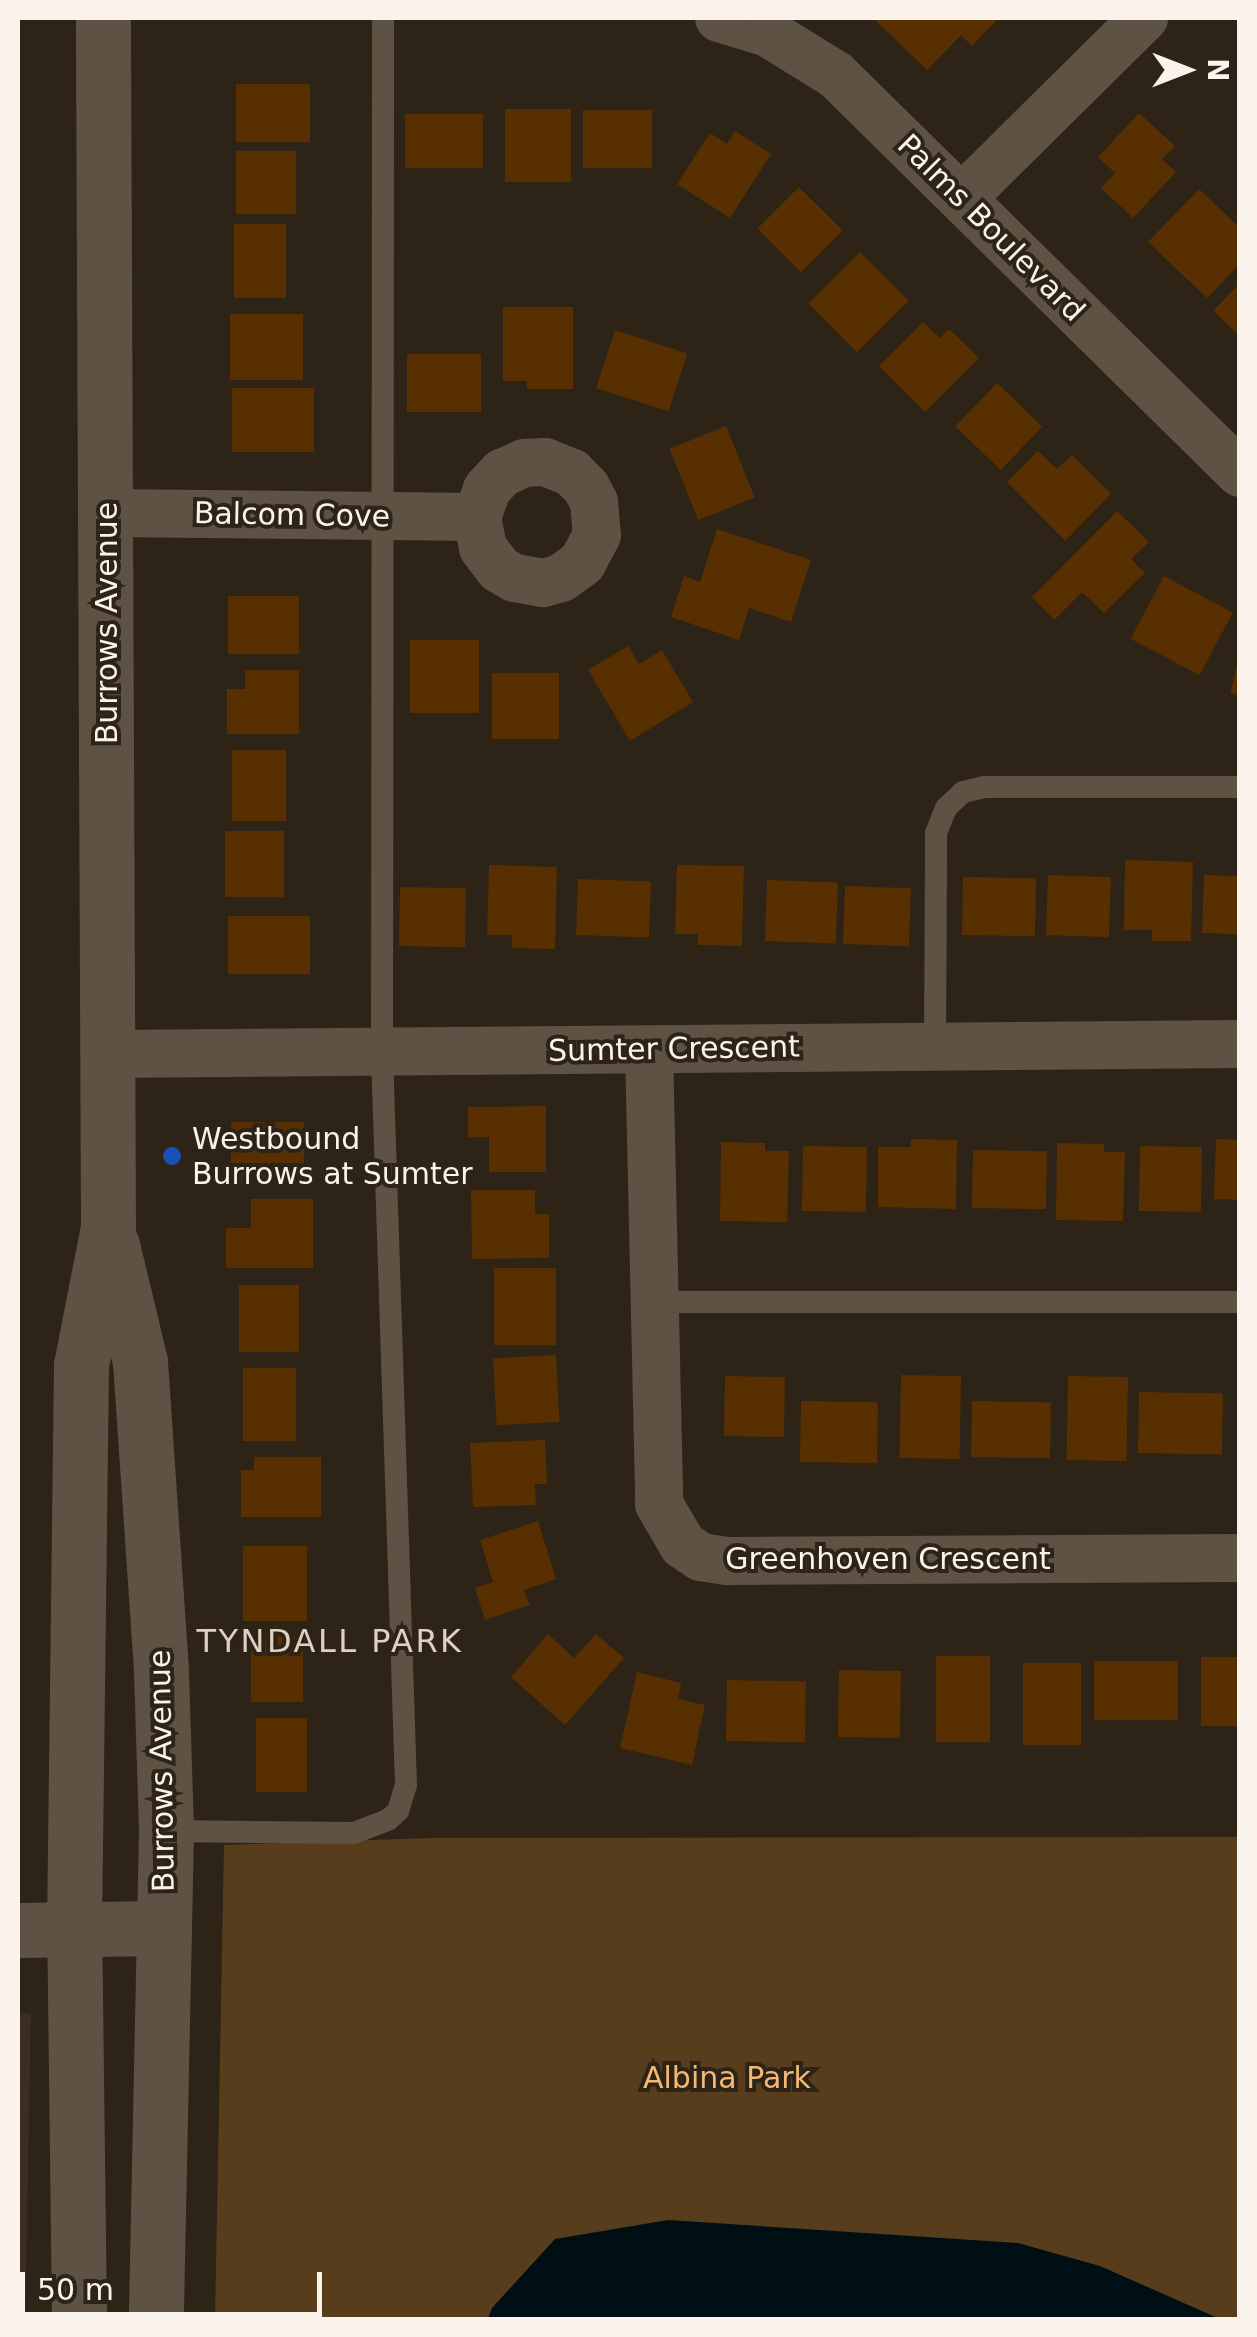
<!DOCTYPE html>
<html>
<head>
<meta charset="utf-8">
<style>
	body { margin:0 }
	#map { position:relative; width:1257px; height:2337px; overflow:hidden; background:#2d2317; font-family:"DejaVu Sans",sans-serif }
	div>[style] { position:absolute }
	.education>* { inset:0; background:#3b2d20 }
	.green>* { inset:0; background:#583d1d }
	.water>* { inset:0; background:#000f14 }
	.building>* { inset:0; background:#572f01; transform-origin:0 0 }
	.service>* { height:22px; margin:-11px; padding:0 11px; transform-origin:11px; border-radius:11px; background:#5e5244 }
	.minor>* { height:48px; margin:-24px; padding:0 24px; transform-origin:24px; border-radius:24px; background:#5e5244 }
	.tertiary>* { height:55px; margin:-27.5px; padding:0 27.5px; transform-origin:27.5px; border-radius:27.5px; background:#5e5244 }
	.dots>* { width:28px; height:28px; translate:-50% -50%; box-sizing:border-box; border:5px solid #2d2317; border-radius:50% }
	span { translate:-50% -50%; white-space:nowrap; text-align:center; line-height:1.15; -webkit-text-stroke:8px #2d2317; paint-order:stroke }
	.street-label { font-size:30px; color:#faf3eb }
	.poi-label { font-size:30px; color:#faf3eb }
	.left { translate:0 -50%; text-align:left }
	.park-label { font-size:30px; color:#f3b874 }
	.neighbourhood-label { font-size:32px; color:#dfd0c1; letter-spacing:2.5px }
	.frame { position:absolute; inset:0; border:20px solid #faf3eb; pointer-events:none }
	.north { position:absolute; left:1137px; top:20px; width:100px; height:100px; -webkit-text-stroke:8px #2d2317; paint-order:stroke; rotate:90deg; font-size:28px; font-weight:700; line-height:40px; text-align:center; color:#faf3eb }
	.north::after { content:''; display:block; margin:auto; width:35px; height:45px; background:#faf3eb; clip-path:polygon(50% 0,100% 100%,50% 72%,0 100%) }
	.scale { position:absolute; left:20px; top:2272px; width:302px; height:45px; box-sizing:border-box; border:5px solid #faf3eb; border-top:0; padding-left:12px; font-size:30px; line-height:35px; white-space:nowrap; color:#faf3eb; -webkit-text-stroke:8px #2d2317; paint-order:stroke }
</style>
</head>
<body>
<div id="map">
	<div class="education">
		<div style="clip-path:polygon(18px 2013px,31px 2013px,25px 2320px,18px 2319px)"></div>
	</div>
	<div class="green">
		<div style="clip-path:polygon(1239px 1837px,1239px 2319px,215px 2320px,224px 1845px,431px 1838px)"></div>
	</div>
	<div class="water">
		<div style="clip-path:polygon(668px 2220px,1018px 2243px,1100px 2266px,1220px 2319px,488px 2319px,492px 2308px,555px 2239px)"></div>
	</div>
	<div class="building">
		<div style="clip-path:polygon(873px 18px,999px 18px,972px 46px,961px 35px,927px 70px)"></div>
		<div style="left:236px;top:84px;width:74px;height:58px"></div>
		<div style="left:505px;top:109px;width:66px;height:73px"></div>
		<div style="left:583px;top:110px;width:69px;height:58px"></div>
		<div style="clip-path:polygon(1139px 113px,1175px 146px,1162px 159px,1176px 172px,1133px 218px,1101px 188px,1115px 173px,1098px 157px)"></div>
		<div style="left:405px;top:114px;width:78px;height:54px"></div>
		<div style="clip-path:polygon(735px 131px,771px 154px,730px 218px,677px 184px,710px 133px,727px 144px)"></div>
		<div style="left:236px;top:151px;width:60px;height:63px"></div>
		<div style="left:799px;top:187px;width:62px;height:59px;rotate:45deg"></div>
		<div style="clip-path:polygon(1199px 189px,1240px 228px,1240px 264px,1207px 298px,1148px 242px)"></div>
		<div style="left:234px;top:224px;width:52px;height:74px"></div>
		<div style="left:860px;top:252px;width:69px;height:73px;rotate:45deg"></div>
		<div style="clip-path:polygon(1240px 283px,1240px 336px,1213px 311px)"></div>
		<div style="clip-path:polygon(503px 307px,573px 307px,573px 389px,527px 389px,527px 381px,503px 381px)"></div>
		<div style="left:230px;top:314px;width:73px;height:66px"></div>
		<div style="clip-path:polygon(923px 322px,940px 338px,949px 329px,979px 358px,925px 412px,879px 366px)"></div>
		<div style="left:615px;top:330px;width:76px;height:61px;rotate:18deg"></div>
		<div style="left:407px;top:354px;width:74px;height:58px"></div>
		<div style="left:997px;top:383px;width:63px;height:60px;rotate:44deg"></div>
		<div style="left:232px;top:388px;width:82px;height:64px"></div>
		<div style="left:726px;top:426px;width:77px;height:61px;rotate:68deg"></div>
		<div style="clip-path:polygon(1038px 451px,1057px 469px,1072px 455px,1111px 494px,1065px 541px,1007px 482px)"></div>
		<div style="clip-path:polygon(1117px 511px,1149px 542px,1131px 559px,1145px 573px,1104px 613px,1082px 592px,1054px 620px,1032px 597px)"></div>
		<div style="clip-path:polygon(717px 529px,811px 560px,791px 622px,749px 608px,739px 640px,671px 617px,684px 576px,700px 582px)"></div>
		<div style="left:1164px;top:576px;width:78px;height:71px;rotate:28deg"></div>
		<div style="left:228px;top:596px;width:71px;height:58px"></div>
		<div style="left:410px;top:640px;width:69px;height:73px"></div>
		<div style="clip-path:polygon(628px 646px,639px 664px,662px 650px,693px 702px,630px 741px,588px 670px)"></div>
		<div style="clip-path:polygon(1240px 654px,1240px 695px,1230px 693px)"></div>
		<div style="clip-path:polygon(245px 670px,299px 670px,299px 734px,227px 734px,227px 689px,245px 689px)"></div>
		<div style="left:492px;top:673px;width:67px;height:66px"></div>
		<div style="left:232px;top:750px;width:54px;height:71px"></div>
		<div style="left:225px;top:831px;width:59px;height:66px"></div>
		<div style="clip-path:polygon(1125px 860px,1193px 862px,1191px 941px,1152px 941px,1152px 930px,1124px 930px)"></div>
		<div style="clip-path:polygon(489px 865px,557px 867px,555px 949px,512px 948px,512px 935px,487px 935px)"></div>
		<div style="clip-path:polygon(677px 865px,744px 866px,742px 946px,698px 945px,698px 934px,675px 934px)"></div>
		<div style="left:1048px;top:875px;width:63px;height:60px;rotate:2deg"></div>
		<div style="left:1204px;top:875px;width:36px;height:58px;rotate:2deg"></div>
		<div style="left:963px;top:877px;width:73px;height:58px;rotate:1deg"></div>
		<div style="left:578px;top:879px;width:73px;height:56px;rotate:2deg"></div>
		<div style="left:767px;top:880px;width:71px;height:61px;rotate:2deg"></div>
		<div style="left:845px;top:886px;width:66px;height:58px;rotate:2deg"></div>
		<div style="left:400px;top:887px;width:66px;height:59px;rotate:1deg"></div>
		<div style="left:228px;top:916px;width:82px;height:58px"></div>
		<div style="clip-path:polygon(546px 1106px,546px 1172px,489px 1172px,489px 1137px,468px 1137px,468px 1107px)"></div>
		<div style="left:231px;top:1122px;width:73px;height:61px"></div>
		<div style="clip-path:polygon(911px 1139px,957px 1140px,956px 1209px,878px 1207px,878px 1147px,911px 1147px)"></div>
		<div style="left:1216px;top:1139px;width:24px;height:60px;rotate:2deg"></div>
		<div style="clip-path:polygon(721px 1142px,765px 1143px,765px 1151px,789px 1151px,787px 1222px,720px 1221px)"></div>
		<div style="clip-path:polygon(1057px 1143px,1104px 1144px,1104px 1152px,1125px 1152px,1123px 1221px,1056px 1220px)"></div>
		<div style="left:803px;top:1146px;width:64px;height:65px;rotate:1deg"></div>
		<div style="left:1140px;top:1146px;width:62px;height:65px;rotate:1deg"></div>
		<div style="left:973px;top:1150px;width:74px;height:58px;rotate:1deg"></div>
		<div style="clip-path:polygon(471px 1190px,535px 1190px,535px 1214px,549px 1214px,549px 1258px,472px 1259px)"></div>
		<div style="clip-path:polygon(251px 1199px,313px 1199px,313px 1268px,226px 1268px,226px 1228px,251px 1228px)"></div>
		<div style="left:494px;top:1268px;width:62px;height:77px"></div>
		<div style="left:239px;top:1285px;width:60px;height:67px"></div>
		<div style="left:556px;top:1355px;width:67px;height:63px;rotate:87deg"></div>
		<div style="left:243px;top:1368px;width:53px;height:73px"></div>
		<div style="left:901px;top:1375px;width:60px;height:83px;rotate:1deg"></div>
		<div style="left:725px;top:1376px;width:60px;height:60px;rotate:1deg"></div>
		<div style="left:1068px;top:1376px;width:60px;height:84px;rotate:1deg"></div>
		<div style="left:1139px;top:1392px;width:84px;height:61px;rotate:1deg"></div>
		<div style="left:801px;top:1401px;width:77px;height:61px;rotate:1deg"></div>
		<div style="left:972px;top:1401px;width:79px;height:56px;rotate:1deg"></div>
		<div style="clip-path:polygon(545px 1440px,547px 1484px,535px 1484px,536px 1505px,473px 1507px,470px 1443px)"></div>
		<div style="clip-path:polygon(254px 1457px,321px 1457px,321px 1517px,241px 1517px,241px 1470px,254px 1470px)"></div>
		<div style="clip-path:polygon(538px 1521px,556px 1579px,524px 1590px,530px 1605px,485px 1620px,475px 1588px,493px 1582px,480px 1540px)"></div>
		<div style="left:243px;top:1546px;width:64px;height:75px"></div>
		<div style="clip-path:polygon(548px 1634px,574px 1658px,596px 1634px,624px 1658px,565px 1725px,511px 1677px)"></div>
		<div style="left:251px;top:1636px;width:52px;height:66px"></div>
		<div style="left:936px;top:1656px;width:54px;height:86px"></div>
		<div style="left:1201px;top:1657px;width:39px;height:69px"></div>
		<div style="left:1094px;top:1661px;width:84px;height:59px"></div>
		<div style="left:1023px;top:1663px;width:58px;height:82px"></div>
		<div style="left:839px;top:1670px;width:62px;height:67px;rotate:1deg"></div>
		<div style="clip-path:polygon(637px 1672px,681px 1683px,678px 1699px,705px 1705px,692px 1765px,620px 1748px)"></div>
		<div style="left:727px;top:1680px;width:79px;height:61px;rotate:1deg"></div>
		<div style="left:256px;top:1718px;width:51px;height:74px"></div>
	</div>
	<div class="service">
		<div style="left:935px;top:1046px;width:213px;rotate:-89.7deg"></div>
		<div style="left:936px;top:833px;width:27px;rotate:-68deg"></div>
		<div style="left:946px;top:808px;width:23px;rotate:-43deg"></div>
		<div style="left:963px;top:792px;width:22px;rotate:-13deg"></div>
		<div style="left:984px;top:787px;width:256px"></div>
		<div style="left:657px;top:1302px;width:583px"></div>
		<div style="left:166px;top:1831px;width:188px;rotate:0.6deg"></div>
		<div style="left:354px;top:1833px;width:36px;rotate:-21deg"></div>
		<div style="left:388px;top:1820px;width:13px;rotate:-42deg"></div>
		<div style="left:398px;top:1811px;width:27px;rotate:-73deg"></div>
		<div style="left:406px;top:1785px;width:733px;rotate:-91.88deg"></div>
		<div style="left:382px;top:1052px;width:1034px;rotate:-89.94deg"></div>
	</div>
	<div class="minor">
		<div style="left:719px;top:18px;width:51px;rotate:17deg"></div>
		<div style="left:768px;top:33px;width:80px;rotate:31.7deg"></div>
		<div style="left:836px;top:75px;width:567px;rotate:44.57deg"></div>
		<div style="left:963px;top:197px;width:255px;rotate:-44.7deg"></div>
		<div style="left:106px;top:513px;width:371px;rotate:0.6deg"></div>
		<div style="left:477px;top:517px;width:30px;rotate:-70deg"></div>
		<div style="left:487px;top:489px;width:22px;rotate:-47deg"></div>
		<div style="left:502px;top:473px;width:24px;rotate:-24deg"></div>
		<div style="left:524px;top:463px;width:21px;rotate:-3deg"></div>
		<div style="left:545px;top:462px;width:29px;rotate:22deg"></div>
		<div style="left:572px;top:473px;width:20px;rotate:45deg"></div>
		<div style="left:586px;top:487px;width:17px;rotate:62deg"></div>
		<div style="left:594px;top:502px;width:33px;rotate:85deg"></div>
		<div style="left:597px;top:535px;width:32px;rotate:118deg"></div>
		<div style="left:582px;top:563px;width:26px;rotate:144deg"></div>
		<div style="left:561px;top:578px;width:19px;rotate:164deg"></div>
		<div style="left:543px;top:583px;width:29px;rotate:-170deg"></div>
		<div style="left:514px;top:578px;width:17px;rotate:-149deg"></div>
		<div style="left:499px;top:569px;width:26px;rotate:-127deg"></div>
		<div style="left:483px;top:548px;width:32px;rotate:-101deg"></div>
		<div style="left:649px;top:1050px;width:454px;rotate:88.7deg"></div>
		<div style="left:659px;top:1504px;width:48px;rotate:59.7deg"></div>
		<div style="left:683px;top:1545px;width:22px;rotate:34deg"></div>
		<div style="left:701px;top:1557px;width:26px;rotate:9deg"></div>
		<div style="left:727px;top:1561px;width:513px;rotate:-0.34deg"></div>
		<div style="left:109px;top:1054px;width:1131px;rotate:-0.51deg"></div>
	</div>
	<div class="tertiary">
		<div style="left:112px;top:1245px;width:120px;rotate:76.5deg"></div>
		<div style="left:140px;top:1362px;width:310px;rotate:86.1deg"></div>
		<div style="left:161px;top:1671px;width:160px;rotate:88.2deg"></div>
		<div style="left:166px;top:1831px;width:489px;rotate:91.2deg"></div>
		<div style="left:18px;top:1930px;width:146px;rotate:-0.8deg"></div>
		<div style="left:79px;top:2320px;width:391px;rotate:-90.7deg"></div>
		<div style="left:74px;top:1929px;width:564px;rotate:-89.29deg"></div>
		<div style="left:81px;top:1365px;width:140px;rotate:-78.9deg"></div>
		<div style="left:108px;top:1228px;width:1210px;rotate:-90.24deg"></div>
	</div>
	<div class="dots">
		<div style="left:172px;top:1156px;background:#1a4fb4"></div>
	</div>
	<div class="street-label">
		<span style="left:991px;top:228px;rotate:45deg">Palms Boulevard</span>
		<span style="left:292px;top:515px;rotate:1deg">Balcom Cove</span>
		<span style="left:107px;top:623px;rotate:-90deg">Burrows Avenue</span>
		<span style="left:674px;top:1049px;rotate:-1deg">Sumter Crescent</span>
		<span style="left:888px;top:1559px">Greenhoven Crescent</span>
		<span style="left:162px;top:1771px;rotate:-91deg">Burrows Avenue</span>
	</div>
	<div class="poi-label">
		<span class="left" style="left:192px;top:1156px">Westbound<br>Burrows at Sumter</span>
	</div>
	<div class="park-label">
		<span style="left:727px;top:2078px">Albina Park</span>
	</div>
	<div class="neighbourhood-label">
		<span style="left:330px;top:1641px">TYNDALL PARK</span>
	</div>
	<div class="frame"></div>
	<div class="north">N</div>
	<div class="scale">50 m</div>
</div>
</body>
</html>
